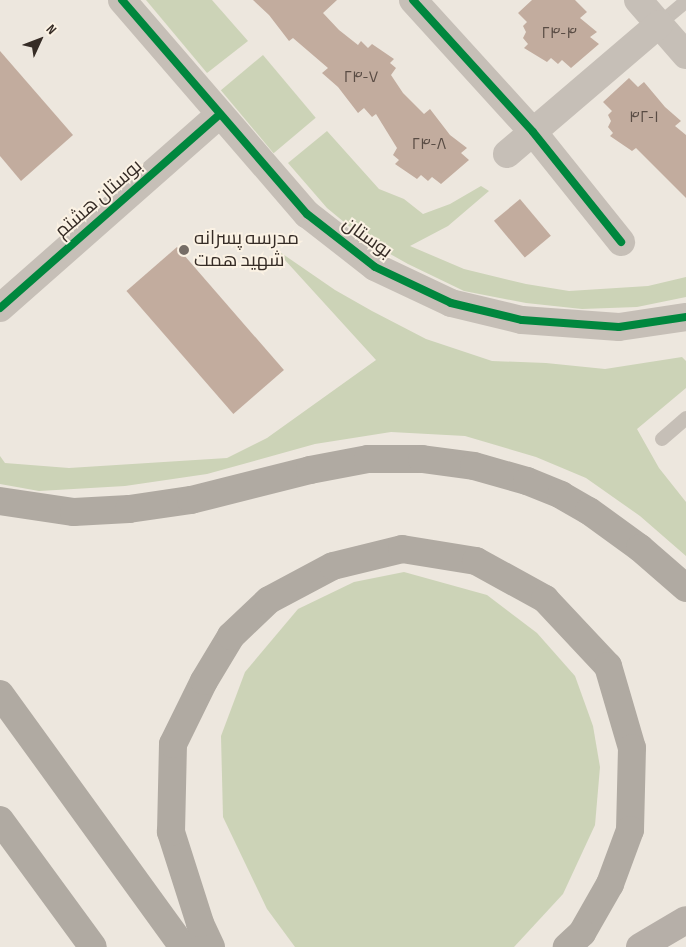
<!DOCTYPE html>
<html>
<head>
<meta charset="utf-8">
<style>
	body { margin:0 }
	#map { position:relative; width:686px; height:947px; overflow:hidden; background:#ede7de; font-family:"Sofia Sans Condensed",Cairo,sans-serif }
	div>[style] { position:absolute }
	.green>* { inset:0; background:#ccd3b7; transform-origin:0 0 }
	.building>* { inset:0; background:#c2ac9e; transform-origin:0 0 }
	.service>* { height:14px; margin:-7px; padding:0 7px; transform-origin:7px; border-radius:7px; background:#c6bfb7 }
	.minor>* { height:28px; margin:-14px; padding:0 14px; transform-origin:14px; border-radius:14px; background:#c6bfb7 }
	.tertiary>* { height:28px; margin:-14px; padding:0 14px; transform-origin:14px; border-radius:14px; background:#c6bfb7 }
	.secondary>* { height:28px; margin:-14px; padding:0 14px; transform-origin:14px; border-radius:14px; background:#b6afa8 }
	.trunk>* { height:28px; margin:-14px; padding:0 14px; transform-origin:14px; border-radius:14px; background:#b0aaa2 }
	.cycleway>* { height:8px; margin:-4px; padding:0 4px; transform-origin:4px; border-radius:4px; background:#00873e }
	.dots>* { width:14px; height:14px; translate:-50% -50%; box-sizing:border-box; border:2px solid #fbf2e4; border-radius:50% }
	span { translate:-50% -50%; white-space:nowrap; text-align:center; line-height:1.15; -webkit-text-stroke:4px #fbf2e4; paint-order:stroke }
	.number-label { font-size:16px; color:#594c44 }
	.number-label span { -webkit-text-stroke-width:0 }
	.street-label { font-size:19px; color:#362c26 }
	.poi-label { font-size:19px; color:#362c26 }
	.left { translate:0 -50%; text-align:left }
	.north { position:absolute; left:15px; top:15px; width:50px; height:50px; -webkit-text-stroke:4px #fbf2e4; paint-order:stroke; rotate:47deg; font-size:14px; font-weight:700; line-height:20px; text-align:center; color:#362c26 }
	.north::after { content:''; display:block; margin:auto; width:18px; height:22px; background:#362c26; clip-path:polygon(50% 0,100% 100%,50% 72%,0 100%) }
</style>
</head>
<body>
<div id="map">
	<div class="green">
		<div style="clip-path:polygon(146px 0,212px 0,248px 41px,207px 73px)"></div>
		<div style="left:263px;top:55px;width:82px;height:55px;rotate:50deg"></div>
		<div style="clip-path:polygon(327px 131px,379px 189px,404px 199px,423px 214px,450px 204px,481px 186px,489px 191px,448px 226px,410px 246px,464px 269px,526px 284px,569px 291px,648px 286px,686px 277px,686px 297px,637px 307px,582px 309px,526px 303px,464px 291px,408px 264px,367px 241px,327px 208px,288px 163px)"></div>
		<div style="clip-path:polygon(274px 248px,335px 290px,372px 311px,426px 339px,492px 361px,546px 363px,605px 369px,682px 357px,686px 361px,686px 388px,637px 429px,659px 468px,686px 502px,686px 556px,640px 516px,586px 478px,536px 457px,465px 436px,391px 432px,315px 444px,207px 474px,125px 486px,39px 491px,0 484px,0 456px,5px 463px,69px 468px,227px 458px,267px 438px,376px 360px)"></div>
		<div style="clip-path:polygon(404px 572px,487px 595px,537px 633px,575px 676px,593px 726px,600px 767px,595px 825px,563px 894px,514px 947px,295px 947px,267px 909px,223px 817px,221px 736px,245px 672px,298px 609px,354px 582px)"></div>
	</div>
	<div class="building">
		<div style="clip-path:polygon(253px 0,337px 0,323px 13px,339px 30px,358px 45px,361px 41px,368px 48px,372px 44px,394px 59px,390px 63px,396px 68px,391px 75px,403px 93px,424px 114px,430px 109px,450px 135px,467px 148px,461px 153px,469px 160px,441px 184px,432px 177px,428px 181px,421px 175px,417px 179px,395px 164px,399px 160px,393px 155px,397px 148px,376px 114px,372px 117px,364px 108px,358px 113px,338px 87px,322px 73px,328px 68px,293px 38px,289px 41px,269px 15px)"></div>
		<div style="clip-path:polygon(532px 0,575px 0,587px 12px,580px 18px,597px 32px,590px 37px,599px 44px,571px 68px,562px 60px,558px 64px,551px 58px,547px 62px,524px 48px,528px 44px,523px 38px,526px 32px,523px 26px,527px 22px,518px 13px)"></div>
		<div style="clip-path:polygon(0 51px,73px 135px,21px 181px,0 156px)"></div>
		<div style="clip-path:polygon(629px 78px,638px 87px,644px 82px,665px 107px,681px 121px,675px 126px,686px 135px,686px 198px,636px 148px,632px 151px,610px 136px,613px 133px,608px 127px,611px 121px,608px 115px,612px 111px,603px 102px)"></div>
		<div style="left:520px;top:199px;width:48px;height:34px;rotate:50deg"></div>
		<div style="left:177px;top:247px;width:163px;height:67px;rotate:49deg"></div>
	</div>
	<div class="service">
		<div style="left:659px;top:24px;width:35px;rotate:-40deg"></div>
		<div style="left:662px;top:439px;width:32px;rotate:-41deg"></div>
	</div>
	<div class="minor">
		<div style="left:413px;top:0;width:178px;rotate:47.7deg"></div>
		<div style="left:533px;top:132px;width:141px;rotate:51.3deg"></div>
		<div style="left:638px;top:0;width:73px;rotate:48.9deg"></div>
		<div style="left:507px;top:154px;width:200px;rotate:-40.5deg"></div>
		<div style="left:0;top:308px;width:293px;rotate:-41.4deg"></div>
	</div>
	<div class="tertiary">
		<div style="left:122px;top:0;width:283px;rotate:49.2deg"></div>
		<div style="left:307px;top:214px;width:86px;rotate:37.9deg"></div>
		<div style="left:375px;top:267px;width:84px;rotate:25.3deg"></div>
		<div style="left:451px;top:303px;width:73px;rotate:13.5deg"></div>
		<div style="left:522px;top:320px;width:97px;rotate:4.1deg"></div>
		<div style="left:619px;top:327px;width:68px;rotate:-8.5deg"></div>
	</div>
	<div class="secondary">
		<div style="left:640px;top:947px;width:53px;rotate:-30.4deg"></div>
	</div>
	<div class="trunk">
		<div style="left:0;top:501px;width:75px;rotate:8.5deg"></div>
		<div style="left:74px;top:512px;width:55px;rotate:-3.1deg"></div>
		<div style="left:129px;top:509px;width:63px;rotate:-8.3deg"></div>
		<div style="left:191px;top:500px;width:123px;rotate:-14.1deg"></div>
		<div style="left:310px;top:470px;width:59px;rotate:-10.7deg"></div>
		<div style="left:368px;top:459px;width:54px"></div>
		<div style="left:422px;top:459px;width:52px;rotate:7.7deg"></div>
		<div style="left:474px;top:466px;width:55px;rotate:15.8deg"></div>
		<div style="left:527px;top:481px;width:37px;rotate:22deg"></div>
		<div style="left:561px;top:495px;width:32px;rotate:30deg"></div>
		<div style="left:589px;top:511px;width:63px;rotate:36deg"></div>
		<div style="left:640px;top:548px;width:61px;rotate:41deg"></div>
		<div style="left:0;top:694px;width:312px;rotate:54.1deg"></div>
		<div style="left:0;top:820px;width:157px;rotate:53.8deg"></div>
		<div style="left:211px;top:947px;width:26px;rotate:-115deg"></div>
		<div style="left:200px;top:923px;width:96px;rotate:-107.7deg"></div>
		<div style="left:171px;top:832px;width:88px;rotate:-88.7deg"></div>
		<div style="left:173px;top:744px;width:70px;rotate:-63.8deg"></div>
		<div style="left:204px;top:681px;width:52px;rotate:-59deg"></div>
		<div style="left:231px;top:636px;width:52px;rotate:-43.5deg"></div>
		<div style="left:269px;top:600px;width:72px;rotate:-28deg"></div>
		<div style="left:333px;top:566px;width:71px;rotate:-13.8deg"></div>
		<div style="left:402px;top:549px;width:75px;rotate:9.2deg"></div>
		<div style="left:476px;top:561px;width:79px;rotate:28.8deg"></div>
		<div style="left:545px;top:599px;width:92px;rotate:46.8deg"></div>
		<div style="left:608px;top:666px;width:85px;rotate:73.7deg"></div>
		<div style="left:632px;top:748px;width:82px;rotate:91.4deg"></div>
		<div style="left:630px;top:830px;width:58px;rotate:110.3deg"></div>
		<div style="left:610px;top:884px;width:56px;rotate:119.7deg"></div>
		<div style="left:582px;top:933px;width:21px;rotate:137deg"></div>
	</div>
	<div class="cycleway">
		<div style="left:122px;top:0;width:283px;rotate:49.2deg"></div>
		<div style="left:307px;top:214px;width:86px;rotate:37.9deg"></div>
		<div style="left:375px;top:267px;width:84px;rotate:25.3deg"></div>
		<div style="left:451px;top:303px;width:73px;rotate:13.5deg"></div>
		<div style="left:522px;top:320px;width:97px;rotate:4.1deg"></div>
		<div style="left:619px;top:327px;width:68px;rotate:-8.5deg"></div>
		<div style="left:413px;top:0;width:178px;rotate:47.7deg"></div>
		<div style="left:533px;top:132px;width:141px;rotate:51.3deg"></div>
		<div style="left:0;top:308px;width:293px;rotate:-41.4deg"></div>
	</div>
	<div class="dots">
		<div style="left:184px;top:250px;background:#766d66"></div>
	</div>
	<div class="number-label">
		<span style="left:559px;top:34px">۲۴-۴</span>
		<span style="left:361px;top:78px">۲۴-۷</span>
		<span style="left:644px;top:118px">۴۲-۱</span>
		<span style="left:429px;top:145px">۲۴-۸</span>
	</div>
	<div class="street-label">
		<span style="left:99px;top:199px;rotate:-41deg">بوستان هشتم</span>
		<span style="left:367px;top:238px;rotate:36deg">بوستان</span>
	</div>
	<div class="poi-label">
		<span class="left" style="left:194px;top:250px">مدرسه پسرانه<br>شهید همت</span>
	</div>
	<div class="north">N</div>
</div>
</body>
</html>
